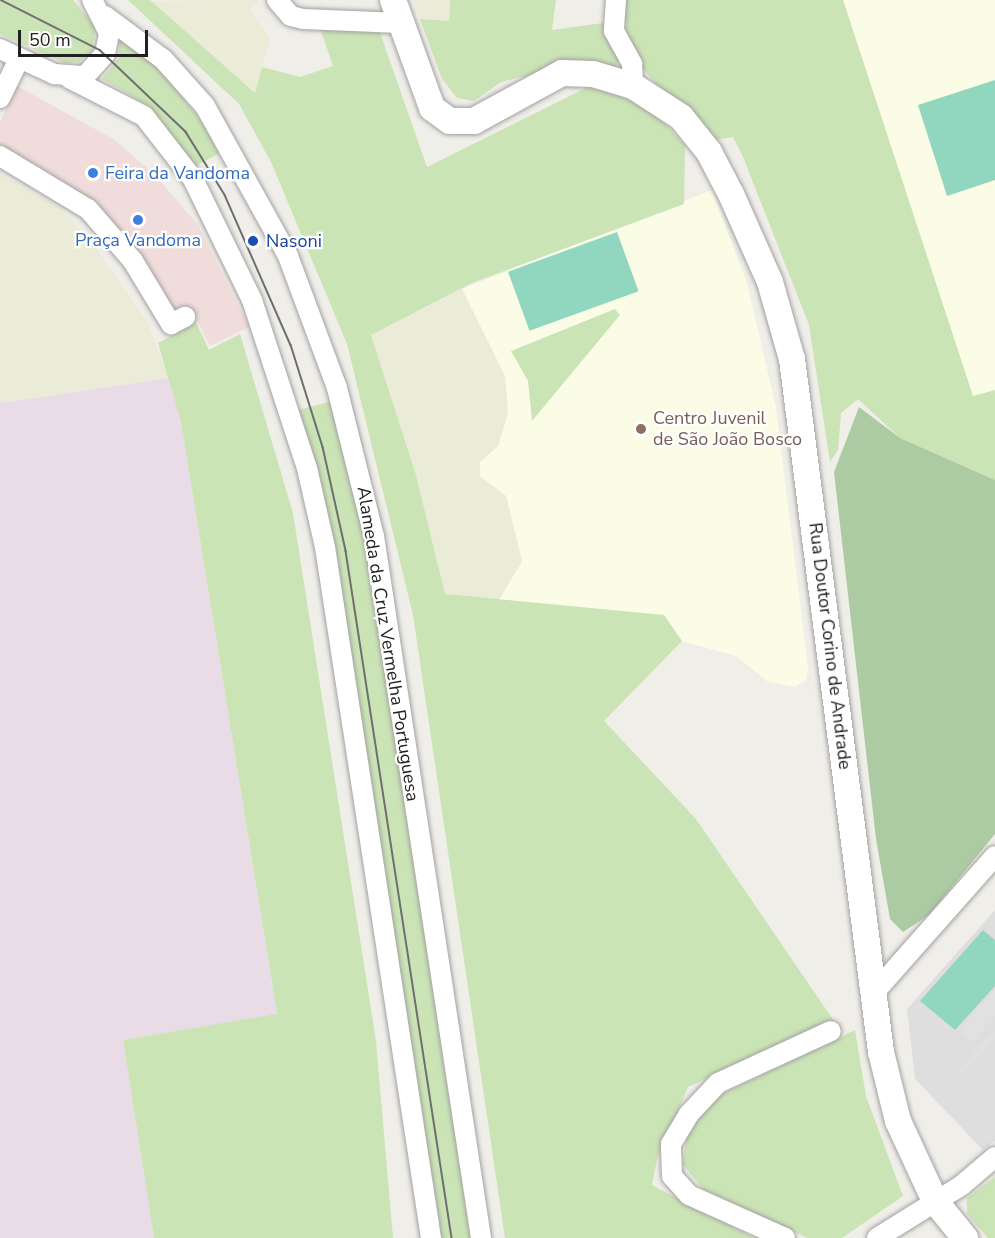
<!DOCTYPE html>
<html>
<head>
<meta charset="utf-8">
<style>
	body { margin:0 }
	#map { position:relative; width:995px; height:1238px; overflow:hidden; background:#f0eee9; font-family:"Nunito Sans",sans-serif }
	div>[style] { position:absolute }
	.residential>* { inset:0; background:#dfdede }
	.commercial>* { inset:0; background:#efdcdb }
	.industrial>* { inset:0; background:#e9dce6 }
	.education>* { inset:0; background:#fbfce6 }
	.farmland>* { inset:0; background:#eaecd7 }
	.grass>* { inset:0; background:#cbe4b5 }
	.forest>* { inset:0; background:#adcba3 }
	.pitch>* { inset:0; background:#91d6be; transform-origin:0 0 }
	.parking>* { inset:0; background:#e1e1e1 }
	.roads { filter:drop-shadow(0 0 2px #a2a2a2) drop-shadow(0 0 2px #a2a2a2) }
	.minor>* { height:20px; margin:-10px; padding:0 10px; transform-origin:10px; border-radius:10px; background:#fff }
	.tertiary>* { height:26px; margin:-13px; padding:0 13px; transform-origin:13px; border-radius:13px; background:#fff }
	.tram>* { height:1.5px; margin:-0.75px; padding:0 0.75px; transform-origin:0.75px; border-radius:0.75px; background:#6f6f6f }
	.dots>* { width:16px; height:16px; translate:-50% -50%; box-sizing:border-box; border:3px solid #fff; border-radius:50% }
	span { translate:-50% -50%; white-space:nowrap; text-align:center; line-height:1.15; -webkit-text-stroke:4.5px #fff; paint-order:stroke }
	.shop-label { font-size:18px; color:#366cbe }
	.left { translate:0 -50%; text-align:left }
	.transit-label { font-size:18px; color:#164399 }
	.education-label { font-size:18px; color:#785e54 }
	.street-label { font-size:18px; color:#212121 }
	.scale { position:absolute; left:18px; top:30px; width:130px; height:27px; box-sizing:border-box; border:3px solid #212121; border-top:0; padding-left:8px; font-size:18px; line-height:21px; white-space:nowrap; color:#212121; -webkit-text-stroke:4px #fff; paint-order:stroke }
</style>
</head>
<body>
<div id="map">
	<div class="residential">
		<div style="clip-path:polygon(995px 910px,995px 1141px,983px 1150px,915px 1079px,907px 1009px)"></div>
	</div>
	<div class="commercial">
		<div style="clip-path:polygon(17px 86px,113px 139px,154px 174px,198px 225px,249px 327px,210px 346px,196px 318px,165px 333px,118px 256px,78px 214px,0 168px,0 122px)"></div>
	</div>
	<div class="industrial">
		<div style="clip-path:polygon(169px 378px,181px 422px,277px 1015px,123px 1040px,154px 1238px,0 1238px,0 403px)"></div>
	</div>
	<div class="education">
		<div style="clip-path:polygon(843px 0,995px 0,995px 390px,973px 397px)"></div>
		<div style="clip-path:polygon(712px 190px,747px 283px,776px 407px,808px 668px,806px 680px,795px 687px,768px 682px,736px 656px,682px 641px,663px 615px,496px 605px,522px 561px,506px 496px,480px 476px,480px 462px,498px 446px,508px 413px,505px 376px,462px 289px)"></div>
	</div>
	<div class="farmland">
		<div style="clip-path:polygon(260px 0,249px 9px,270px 40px,255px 93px,150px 1px)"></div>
		<div style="clip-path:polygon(414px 0,450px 0,449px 21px,420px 19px)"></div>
		<div style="clip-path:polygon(0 174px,60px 208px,91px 241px,147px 322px,169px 378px,0 403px)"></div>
		<div style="clip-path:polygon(462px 289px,505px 376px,508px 413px,498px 446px,480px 462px,480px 476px,506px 496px,522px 561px,496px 605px,445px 594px,416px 475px,371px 335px)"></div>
	</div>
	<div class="grass">
		<div style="clip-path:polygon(0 0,73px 0,96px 27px,92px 51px,79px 62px,65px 63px,0 34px)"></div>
		<div style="clip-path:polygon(128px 0,150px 0,255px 93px,262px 67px,300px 77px,333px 66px,319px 25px,379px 30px,427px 167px,590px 86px,649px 107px,685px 145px,684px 204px,472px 283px,371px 335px,416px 475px,445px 594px,664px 615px,682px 641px,604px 721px,696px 819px,834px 1021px,688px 1087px,657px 1159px,652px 1185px,754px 1238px,505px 1238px,413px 615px,347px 344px,271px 162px,239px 104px)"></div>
		<div style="clip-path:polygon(450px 0,556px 0,552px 30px,603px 23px,620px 58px,615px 69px,589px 61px,501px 82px,474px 101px,457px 98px,442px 79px,420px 19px,449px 21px)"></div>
		<div style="clip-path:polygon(623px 0,843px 0,973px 396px,995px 390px,995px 480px,900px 438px,858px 399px,841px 413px,838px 450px,830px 462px,809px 325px,743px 157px,733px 137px,714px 140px,686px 104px,658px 86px,629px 54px)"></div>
		<div style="clip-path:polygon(120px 39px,159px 69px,225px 150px,196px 166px,146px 104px,102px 79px,119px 58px)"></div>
		<div style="clip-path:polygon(615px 309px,620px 315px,532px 421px,528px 381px,511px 351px)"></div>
		<div style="clip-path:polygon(196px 322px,209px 350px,240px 334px,293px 513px,376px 1041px,393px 1238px,154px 1238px,123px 1040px,277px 1014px,181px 422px,158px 343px)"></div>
		<div style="clip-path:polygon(332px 401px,363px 527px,471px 1238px,442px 1238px,332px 544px,295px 411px)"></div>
		<div style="clip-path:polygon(855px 1030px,866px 1096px,903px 1196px,842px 1238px,807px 1238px,703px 1189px,683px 1165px,687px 1133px,712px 1099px)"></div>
		<div style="clip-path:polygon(995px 1177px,995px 1238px,988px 1238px,967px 1214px,967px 1198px)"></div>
	</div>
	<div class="forest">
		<div style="clip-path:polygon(859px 407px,900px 438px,995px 480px,995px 834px,929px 915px,903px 932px,890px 919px,876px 839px,834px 472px)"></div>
	</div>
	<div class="pitch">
		<div style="clip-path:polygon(995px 80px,995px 180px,947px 196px,918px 105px)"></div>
		<div style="left:617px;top:232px;width:63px;height:116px;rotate:70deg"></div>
		<div style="clip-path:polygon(983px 930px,995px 940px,995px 986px,955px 1030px,920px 1001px)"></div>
	</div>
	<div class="parking">
		<div style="clip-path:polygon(995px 990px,995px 1016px,972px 1042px,959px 1030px)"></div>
		<div style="clip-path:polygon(995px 1030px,995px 1038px,961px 1075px,957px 1071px)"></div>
	</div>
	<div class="roads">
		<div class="minor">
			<div style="left:277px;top:0;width:21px;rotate:49deg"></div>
			<div style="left:291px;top:16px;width:12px;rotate:14deg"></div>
			<div style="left:303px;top:19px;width:97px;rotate:2.4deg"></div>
			<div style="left:616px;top:0;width:31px;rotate:94deg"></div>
			<div style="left:614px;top:31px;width:38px;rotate:61deg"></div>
			<div style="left:632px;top:64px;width:22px;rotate:87deg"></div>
			<div style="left:105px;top:16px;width:72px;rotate:36.6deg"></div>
			<div style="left:163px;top:59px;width:63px;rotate:48.2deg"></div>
			<div style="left:205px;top:106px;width:171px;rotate:61deg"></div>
			<div style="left:288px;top:256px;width:141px;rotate:69.6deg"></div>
			<div style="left:337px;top:388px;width:153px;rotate:76deg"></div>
			<div style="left:374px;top:536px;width:710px;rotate:81.33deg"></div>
			<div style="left:0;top:49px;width:60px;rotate:24.8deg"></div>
			<div style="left:54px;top:74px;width:31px;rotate:4deg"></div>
			<div style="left:85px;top:76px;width:30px;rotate:-48deg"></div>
			<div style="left:105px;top:54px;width:21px;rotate:-79deg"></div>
			<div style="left:109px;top:33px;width:37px;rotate:-117deg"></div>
			<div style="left:69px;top:78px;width:84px;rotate:26.9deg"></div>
			<div style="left:144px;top:116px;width:80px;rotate:52.1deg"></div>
			<div style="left:193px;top:179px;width:135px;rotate:64deg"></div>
			<div style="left:252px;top:300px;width:177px;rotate:71.9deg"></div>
			<div style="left:307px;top:468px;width:81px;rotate:77.2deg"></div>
			<div style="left:325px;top:547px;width:699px;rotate:81.28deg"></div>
			<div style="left:0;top:98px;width:43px;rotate:-64deg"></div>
			<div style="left:0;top:156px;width:103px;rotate:31.1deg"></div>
			<div style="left:88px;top:209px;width:69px;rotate:49.1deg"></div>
			<div style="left:133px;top:261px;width:74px;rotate:58.9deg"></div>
			<div style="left:171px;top:324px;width:16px;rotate:-27deg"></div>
			<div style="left:873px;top:994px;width:184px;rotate:-48.5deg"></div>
			<div style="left:785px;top:1238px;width:105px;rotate:-155.9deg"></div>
			<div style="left:689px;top:1195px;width:25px;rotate:-132deg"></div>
			<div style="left:672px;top:1176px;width:32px;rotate:-92deg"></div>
			<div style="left:671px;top:1144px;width:35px;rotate:-59deg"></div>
			<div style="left:689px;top:1114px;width:42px;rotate:-46.9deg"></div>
			<div style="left:718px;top:1083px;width:124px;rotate:-24.7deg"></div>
			<div style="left:877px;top:1238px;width:100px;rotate:-31.9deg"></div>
			<div style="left:962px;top:1185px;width:43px;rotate:-40.3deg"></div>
		</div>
		<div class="tertiary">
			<div style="left:393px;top:0;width:115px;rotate:70.1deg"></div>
			<div style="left:432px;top:108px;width:22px;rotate:36deg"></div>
			<div style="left:450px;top:121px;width:24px"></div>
			<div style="left:474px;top:121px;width:100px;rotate:-28.6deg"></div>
			<div style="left:562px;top:73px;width:31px;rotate:2deg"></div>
			<div style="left:593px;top:74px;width:42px;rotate:16.7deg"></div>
			<div style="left:633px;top:86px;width:57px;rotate:32.9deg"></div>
			<div style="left:681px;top:117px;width:45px;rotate:51.3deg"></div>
			<div style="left:709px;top:152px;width:47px;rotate:62.4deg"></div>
			<div style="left:731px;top:194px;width:96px;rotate:66.1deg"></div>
			<div style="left:770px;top:282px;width:80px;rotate:74.1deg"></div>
			<div style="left:792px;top:359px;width:699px;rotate:82.68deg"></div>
			<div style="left:881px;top:1052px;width:71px;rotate:76.2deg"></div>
			<div style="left:898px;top:1121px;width:88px;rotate:65.2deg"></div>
			<div style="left:935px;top:1201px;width:48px;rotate:51deg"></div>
		</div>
	</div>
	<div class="tram">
		<div style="left:1px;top:0;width:111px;rotate:26.8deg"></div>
		<div style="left:100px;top:50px;width:119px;rotate:43.6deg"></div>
		<div style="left:186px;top:132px;width:74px;rotate:58.2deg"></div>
		<div style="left:225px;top:195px;width:164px;rotate:66.3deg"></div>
		<div style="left:291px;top:345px;width:107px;rotate:72.6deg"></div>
		<div style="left:323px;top:447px;width:107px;rotate:77.5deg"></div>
		<div style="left:346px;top:551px;width:695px;rotate:81.23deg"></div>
	</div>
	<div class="dots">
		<div style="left:93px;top:173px;background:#3f7fe0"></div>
		<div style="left:138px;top:220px;background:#3f7fe0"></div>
		<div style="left:253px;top:241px;background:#1a4fb4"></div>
		<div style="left:641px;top:429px;background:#8d6e63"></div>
	</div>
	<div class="shop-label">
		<span class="left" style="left:105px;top:173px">Feira da Vandoma</span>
		<span style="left:138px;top:240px">Praça Vandoma</span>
	</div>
	<div class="transit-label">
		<span class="left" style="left:266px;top:241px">Nasoni</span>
	</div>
	<div class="education-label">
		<span class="left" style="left:653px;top:429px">Centro Juvenil<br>de São João Bosco</span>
	</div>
	<div class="street-label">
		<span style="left:388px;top:644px;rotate:81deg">Alameda da Cruz Vermelha Portuguesa</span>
		<span style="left:830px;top:646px;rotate:83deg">Rua Doutor Corino de Andrade</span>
	</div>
	<div class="scale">50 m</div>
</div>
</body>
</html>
